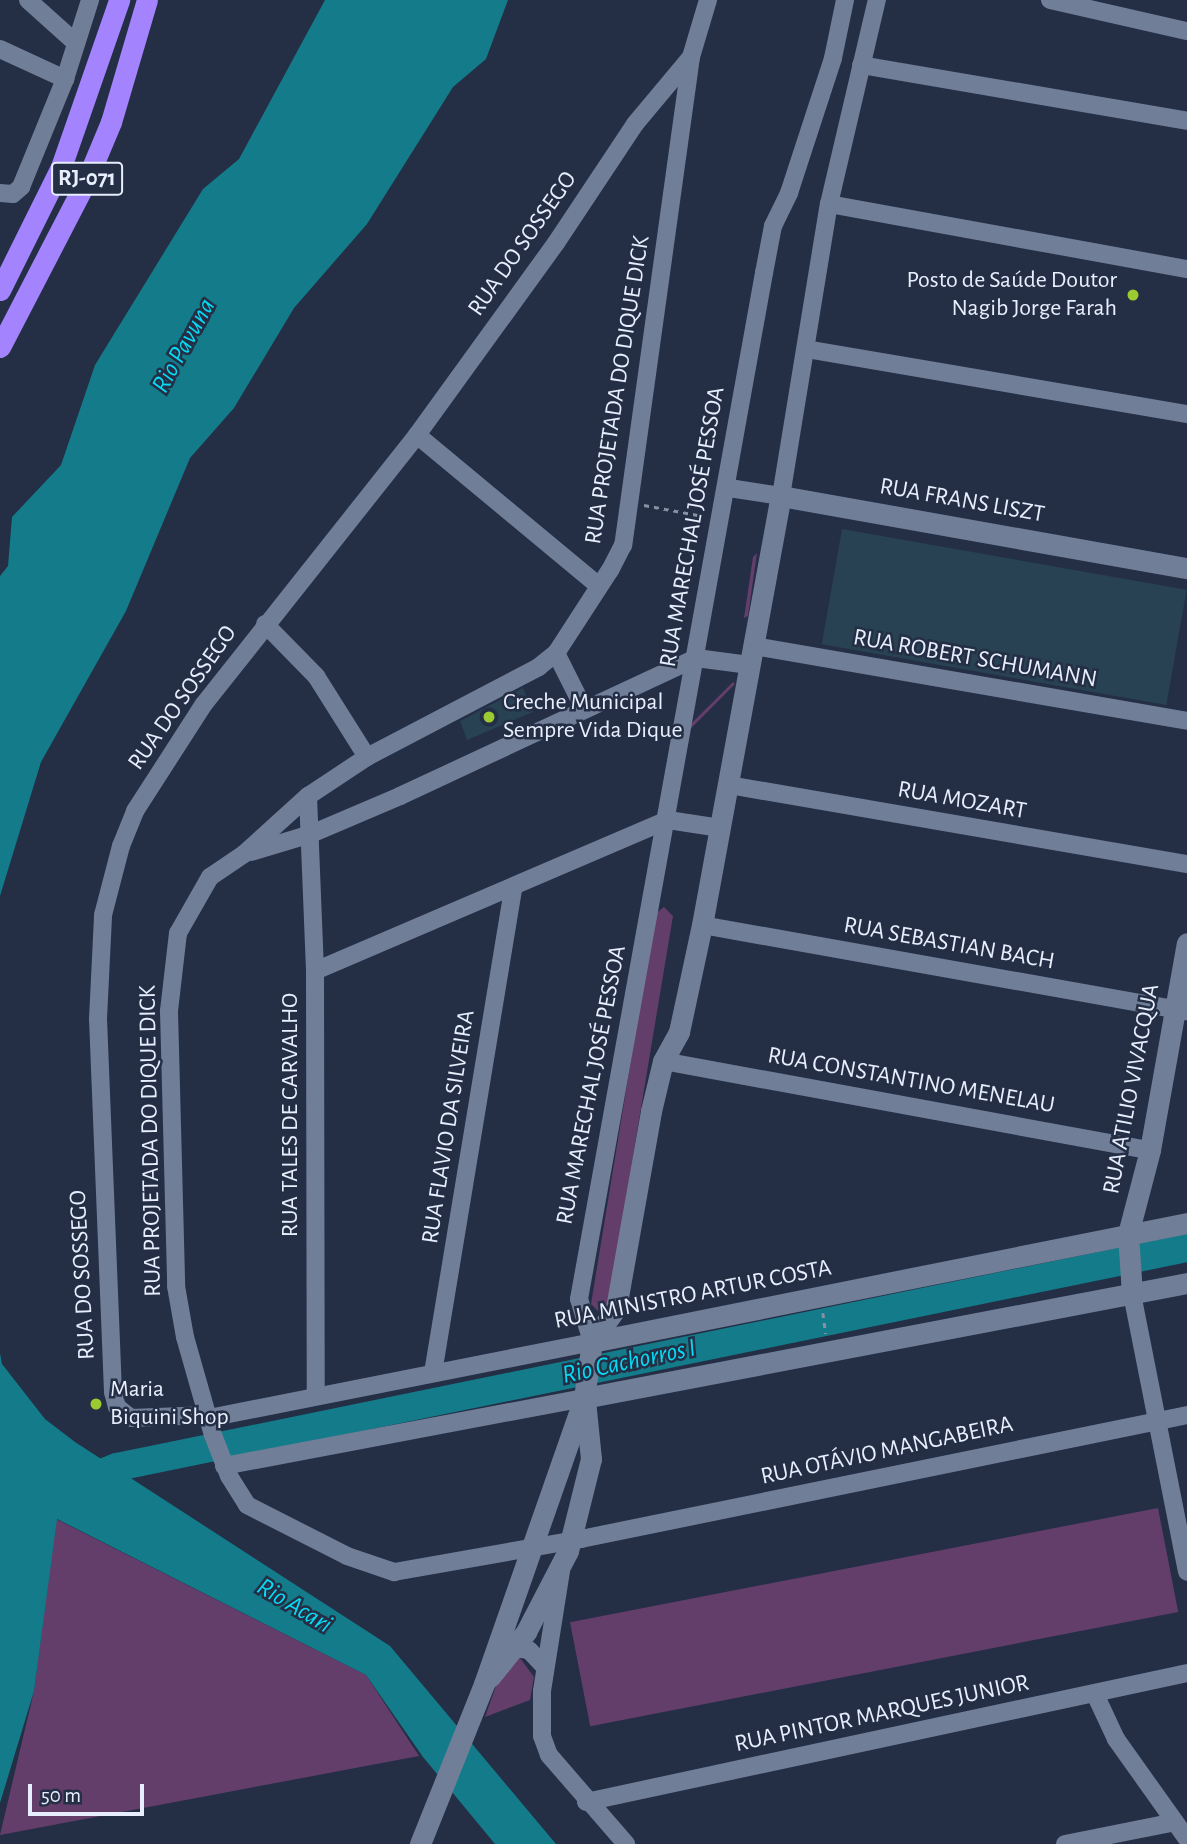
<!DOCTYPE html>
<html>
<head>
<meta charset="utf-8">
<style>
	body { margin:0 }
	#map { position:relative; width:1187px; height:1844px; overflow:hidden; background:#242e45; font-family:"Alegreya Sans",sans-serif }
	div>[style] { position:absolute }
	.green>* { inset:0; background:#633e6a; transform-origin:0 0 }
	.water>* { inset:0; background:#137b89 }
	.river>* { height:28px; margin:-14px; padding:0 14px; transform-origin:14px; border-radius:14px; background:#137b89 }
	.building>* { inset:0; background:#284253; transform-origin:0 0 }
	.path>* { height:2.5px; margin-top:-1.25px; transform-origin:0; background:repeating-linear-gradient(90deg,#8891a3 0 5px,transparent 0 10px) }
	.minor>* { height:18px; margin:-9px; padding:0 9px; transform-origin:9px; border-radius:9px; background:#717e98 }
	.tertiary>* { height:21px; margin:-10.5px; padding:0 10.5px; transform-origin:10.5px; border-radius:10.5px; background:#717e98 }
	.motorway>* { height:21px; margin:-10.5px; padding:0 10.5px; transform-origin:10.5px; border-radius:10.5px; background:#a383fe }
	.dots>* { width:19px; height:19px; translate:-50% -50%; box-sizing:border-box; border:4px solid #242e45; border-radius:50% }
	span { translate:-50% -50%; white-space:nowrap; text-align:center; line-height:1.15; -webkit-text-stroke:5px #242e45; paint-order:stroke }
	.shield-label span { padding:2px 5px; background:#242e45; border:2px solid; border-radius:5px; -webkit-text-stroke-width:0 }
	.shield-label { font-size:23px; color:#e7eefd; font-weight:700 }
	.street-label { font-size:24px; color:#e7eefd }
	.poi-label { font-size:24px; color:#e7eefd }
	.right { translate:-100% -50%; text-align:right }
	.left { translate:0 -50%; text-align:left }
	.water-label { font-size:26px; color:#04dbf4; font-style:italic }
	.scale { position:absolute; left:28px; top:1784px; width:116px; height:32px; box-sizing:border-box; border:4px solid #e7eefd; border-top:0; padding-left:9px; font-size:21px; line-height:24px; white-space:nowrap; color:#e7eefd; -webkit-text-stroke:5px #242e45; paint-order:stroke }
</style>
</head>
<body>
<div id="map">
	<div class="green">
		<div style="clip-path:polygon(757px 553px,748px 616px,744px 618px,753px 557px)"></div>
		<div style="left:733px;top:682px;width:3px;height:63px;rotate:45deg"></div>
		<div style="clip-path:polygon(664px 907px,673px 916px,608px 1306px,601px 1314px,591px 1304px,655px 914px)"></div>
		<div style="left:1158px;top:1508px;width:106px;height:599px;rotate:79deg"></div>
		<div style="clip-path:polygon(56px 1519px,366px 1675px,419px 1756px,0 1835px,34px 1691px)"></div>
		<div style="clip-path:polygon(520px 1658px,534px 1677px,530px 1700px,485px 1717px,502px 1669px,510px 1660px)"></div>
	</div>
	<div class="water">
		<div style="clip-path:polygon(325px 0,508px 0,486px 59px,453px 87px,367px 224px,294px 308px,234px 408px,190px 458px,126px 611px,41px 762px,0 896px,0 576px,8px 566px,12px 517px,61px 465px,95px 365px,203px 189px,239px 159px)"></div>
		<div style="clip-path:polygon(0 1353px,2px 1364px,45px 1419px,75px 1442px,390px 1646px,556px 1844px,495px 1844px,423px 1757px,366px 1675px,57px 1519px,34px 1691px,0 1803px)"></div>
	</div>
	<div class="river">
		<div style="left:82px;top:1481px;width:38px;rotate:-22deg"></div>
		<div style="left:117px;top:1467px;width:1092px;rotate:-11.57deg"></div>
	</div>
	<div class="building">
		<div style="left:842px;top:529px;width:350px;height:117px;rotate:10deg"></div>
		<div style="clip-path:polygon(523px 688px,533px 712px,467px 740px,460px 721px)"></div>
	</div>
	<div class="path">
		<div style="left:644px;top:505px;width:60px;rotate:10.6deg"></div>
		<div style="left:823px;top:1313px;width:21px;rotate:82deg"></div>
	</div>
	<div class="minor">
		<div style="left:28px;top:0;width:64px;rotate:41.9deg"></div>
		<div style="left:708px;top:0;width:59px;rotate:106.6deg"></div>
		<div style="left:691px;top:57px;width:493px;rotate:97.9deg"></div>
		<div style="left:623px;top:545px;width:28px;rotate:117deg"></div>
		<div style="left:610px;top:570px;width:99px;rotate:123deg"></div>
		<div style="left:556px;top:653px;width:22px;rotate:141deg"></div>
		<div style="left:539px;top:667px;width:194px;rotate:152.4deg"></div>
		<div style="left:367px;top:757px;width:71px;rotate:146.5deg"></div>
		<div style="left:308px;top:796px;width:86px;rotate:137.8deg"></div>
		<div style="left:244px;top:854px;width:41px;rotate:145.9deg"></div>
		<div style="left:210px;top:877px;width:64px;rotate:119.7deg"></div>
		<div style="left:178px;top:933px;width:79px;rotate:96.6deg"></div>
		<div style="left:169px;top:1011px;width:275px;rotate:88.5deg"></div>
		<div style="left:176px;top:1286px;width:52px;rotate:80deg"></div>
		<div style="left:185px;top:1337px;width:102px;rotate:74.1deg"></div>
		<div style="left:213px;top:1435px;width:44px;rotate:68.7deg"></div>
		<div style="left:229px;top:1476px;width:34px;rotate:58deg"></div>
		<div style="left:247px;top:1505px;width:112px;rotate:27deg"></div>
		<div style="left:347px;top:1556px;width:50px;rotate:18.8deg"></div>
		<div style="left:394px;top:1572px;width:190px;rotate:-10deg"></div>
		<div style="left:581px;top:1539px;width:619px;rotate:-11.56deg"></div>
		<div style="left:1050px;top:0;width:140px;rotate:12.8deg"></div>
		<div style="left:0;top:49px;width:72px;rotate:24.8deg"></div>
		<div style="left:861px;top:65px;width:331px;rotate:9.7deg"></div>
		<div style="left:0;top:193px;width:13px;rotate:4deg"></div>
		<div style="left:13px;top:194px;width:11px;rotate:-41deg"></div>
		<div style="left:21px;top:187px;width:117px;rotate:-67.8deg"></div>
		<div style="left:65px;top:79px;width:83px;rotate:-72.4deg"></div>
		<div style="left:829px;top:204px;width:364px;rotate:10.3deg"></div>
		<div style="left:806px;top:349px;width:387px;rotate:9.7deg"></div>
		<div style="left:417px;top:435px;width:236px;rotate:39.7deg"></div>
		<div style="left:729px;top:488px;width:53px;rotate:8.7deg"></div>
		<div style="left:781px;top:496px;width:296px;rotate:-80.7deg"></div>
		<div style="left:829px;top:204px;width:210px;rotate:-76.8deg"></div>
		<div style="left:265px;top:624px;width:73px;rotate:45.6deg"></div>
		<div style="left:316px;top:676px;width:96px;rotate:57.8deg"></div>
		<div style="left:754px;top:646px;width:439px;rotate:9.8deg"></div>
		<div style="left:556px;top:653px;width:63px;rotate:63.4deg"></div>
		<div style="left:729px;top:785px;width:465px;rotate:9.8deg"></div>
		<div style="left:308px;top:796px;width:175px;rotate:87.7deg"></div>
		<div style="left:315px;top:971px;width:425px;rotate:89.9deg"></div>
		<div style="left:251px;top:852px;width:63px;rotate:-16.7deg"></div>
		<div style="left:311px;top:834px;width:97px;rotate:-23.1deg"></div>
		<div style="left:400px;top:796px;width:327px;rotate:-25deg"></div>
		<div style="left:696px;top:658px;width:54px;rotate:7.4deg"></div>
		<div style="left:702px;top:925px;width:493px;rotate:10.1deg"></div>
		<div style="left:315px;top:971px;width:384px;rotate:-23.2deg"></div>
		<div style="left:668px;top:820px;width:53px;rotate:8.7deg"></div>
		<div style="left:663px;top:1061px;width:495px;rotate:10.4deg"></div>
		<div style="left:1132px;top:1294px;width:283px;rotate:78.8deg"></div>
		<div style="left:433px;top:1373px;width:491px;rotate:-80.6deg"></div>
		<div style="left:208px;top:1415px;width:77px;rotate:177.8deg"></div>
		<div style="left:131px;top:1418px;width:18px;rotate:-142deg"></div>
		<div style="left:117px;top:1407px;width:16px;rotate:-105deg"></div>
		<div style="left:113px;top:1392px;width:373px;rotate:-92.3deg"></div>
		<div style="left:98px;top:1019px;width:104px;rotate:-87.2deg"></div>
		<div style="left:103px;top:915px;width:71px;rotate:-75.4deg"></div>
		<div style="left:121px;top:846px;width:38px;rotate:-68deg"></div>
		<div style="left:135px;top:811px;width:127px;rotate:-57.2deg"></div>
		<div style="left:204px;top:704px;width:343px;rotate:-51.6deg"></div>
		<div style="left:417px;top:435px;width:237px;rotate:-54.1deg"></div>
		<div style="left:556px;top:243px;width:143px;rotate:-56.4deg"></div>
		<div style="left:635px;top:124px;width:87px;rotate:-50.1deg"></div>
		<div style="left:209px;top:1418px;width:390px;rotate:-11.2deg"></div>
		<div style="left:592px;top:1342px;width:45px;rotate:-106.8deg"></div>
		<div style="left:579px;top:1299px;width:1043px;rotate:-79.78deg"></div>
		<div style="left:764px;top:273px;width:48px;rotate:-79.2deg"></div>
		<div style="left:773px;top:226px;width:37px;rotate:-64deg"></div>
		<div style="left:789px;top:193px;width:142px;rotate:-71.9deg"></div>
		<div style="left:833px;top:58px;width:59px;rotate:-78.3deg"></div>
		<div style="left:224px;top:1466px;width:366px;rotate:-10.7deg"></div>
		<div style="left:561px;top:1571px;width:121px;rotate:99deg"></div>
		<div style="left:542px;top:1691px;width:45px;rotate:90deg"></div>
		<div style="left:542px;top:1736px;width:20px;rotate:70deg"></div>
		<div style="left:549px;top:1755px;width:118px;rotate:49.1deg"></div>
		<div style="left:503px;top:1646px;width:26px;rotate:9deg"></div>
		<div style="left:529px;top:1650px;width:23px;rotate:47deg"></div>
		<div style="left:1095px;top:1694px;width:50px;rotate:65deg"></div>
		<div style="left:1116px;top:1739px;width:123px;rotate:54.6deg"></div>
		<div style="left:586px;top:1802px;width:615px;rotate:-12.11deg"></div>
		<div style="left:1065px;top:1844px;width:112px;rotate:-11.3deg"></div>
	</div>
	<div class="tertiary">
		<div style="left:1132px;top:1294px;width:60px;rotate:-93.8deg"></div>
		<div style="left:1128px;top:1234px;width:87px;rotate:-75.3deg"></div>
		<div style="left:1150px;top:1150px;width:210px;rotate:-79.9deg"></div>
		<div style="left:592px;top:1342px;width:607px;rotate:-11.31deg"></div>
		<div style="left:584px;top:1398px;width:614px;rotate:-10.8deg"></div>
		<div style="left:490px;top:1677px;width:58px;rotate:-51.3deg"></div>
		<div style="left:526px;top:1632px;width:91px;rotate:-62.6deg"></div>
		<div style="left:568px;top:1551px;width:95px;rotate:-76deg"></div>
		<div style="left:591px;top:1459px;width:59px;rotate:-95.8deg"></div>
		<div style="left:420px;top:1844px;width:172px;rotate:-68.2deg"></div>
		<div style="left:484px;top:1684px;width:303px;rotate:-70.7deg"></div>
		<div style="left:584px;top:1398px;width:57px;rotate:-81.9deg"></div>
		<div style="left:592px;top:1342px;width:42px;rotate:-54.8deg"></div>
		<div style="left:616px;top:1308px;width:200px;rotate:-79.9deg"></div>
		<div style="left:651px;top:1111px;width:51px;rotate:-76.5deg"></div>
		<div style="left:663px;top:1061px;width:33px;rotate:-61deg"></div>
		<div style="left:679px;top:1032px;width:109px;rotate:-77.9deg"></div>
		<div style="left:702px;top:925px;width:436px;rotate:-79.6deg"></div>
		<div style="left:781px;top:496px;width:412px;rotate:10.1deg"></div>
	</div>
	<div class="motorway">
		<div style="left:0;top:290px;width:137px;rotate:-63.6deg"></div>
		<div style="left:61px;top:167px;width:177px;rotate:-70.8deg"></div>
		<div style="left:0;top:347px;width:191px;rotate:-62.6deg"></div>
		<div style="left:88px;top:177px;width:60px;rotate:-67.3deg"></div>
		<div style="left:111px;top:122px;width:127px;rotate:-73.6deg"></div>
	</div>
	<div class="dots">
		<div style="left:1133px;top:295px;background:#9cca31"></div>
		<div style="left:489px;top:717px;background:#9cca31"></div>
		<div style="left:96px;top:1404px;background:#9cca31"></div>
	</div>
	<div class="shield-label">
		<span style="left:87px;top:179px">RJ-071</span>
	</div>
	<div class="street-label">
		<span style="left:523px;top:244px;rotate:-55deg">RUA DO SOSSEGO</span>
		<span style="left:618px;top:390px;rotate:-81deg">RUA PROJETADA DO DIQUE DICK</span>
		<span style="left:962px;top:501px;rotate:10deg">RUA FRANS LISZT</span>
		<span style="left:693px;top:527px;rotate:-80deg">RUA MARECHAL JOSÉ PESSOA</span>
		<span style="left:975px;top:659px;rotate:10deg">RUA ROBERT SCHUMANN</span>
		<span style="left:183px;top:698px;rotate:-55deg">RUA DO SOSSEGO</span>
		<span style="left:962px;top:801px;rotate:10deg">RUA MOZART</span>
		<span style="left:949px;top:944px;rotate:10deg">RUA SEBASTIAN BACH</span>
		<span style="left:911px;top:1081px;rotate:10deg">RUA CONSTANTINO MENELAU</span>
		<span style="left:592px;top:1085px;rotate:-79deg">RUA MARECHAL JOSÉ PESSOA</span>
		<span style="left:1132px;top:1089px;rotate:-79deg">RUA ATILIO VIVACQUA</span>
		<span style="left:291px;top:1115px;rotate:-90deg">RUA TALES DE CARVALHO</span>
		<span style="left:449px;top:1127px;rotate:-81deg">RUA FLAVIO DA SILVEIRA</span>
		<span style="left:151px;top:1141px;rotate:-91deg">RUA PROJETADA DO DIQUE DICK</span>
		<span style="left:83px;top:1275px;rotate:-93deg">RUA DO SOSSEGO</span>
		<span style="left:693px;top:1295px;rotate:-11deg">RUA MINISTRO ARTUR COSTA</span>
		<span style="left:887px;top:1451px;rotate:-12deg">RUA OTÁVIO MANGABEIRA</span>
		<span style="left:882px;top:1714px;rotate:-12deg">RUA PINTOR MARQUES JUNIOR</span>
	</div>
	<div class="poi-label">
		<span class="right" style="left:1117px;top:295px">Posto de Saúde Doutor<br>Nagib Jorge Farah</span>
		<span class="left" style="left:503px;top:717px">Creche Municipal<br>Sempre Vida Dique</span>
		<span class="left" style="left:110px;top:1404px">Maria<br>Biquini Shop</span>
	</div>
	<div class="water-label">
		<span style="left:184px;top:346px;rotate:-61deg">Rio Pavuna</span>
		<span style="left:629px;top:1362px;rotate:-12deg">Rio Cachorros I</span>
		<span style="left:294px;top:1606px;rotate:31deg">Rio Acari</span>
	</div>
	<div class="scale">50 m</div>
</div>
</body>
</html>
